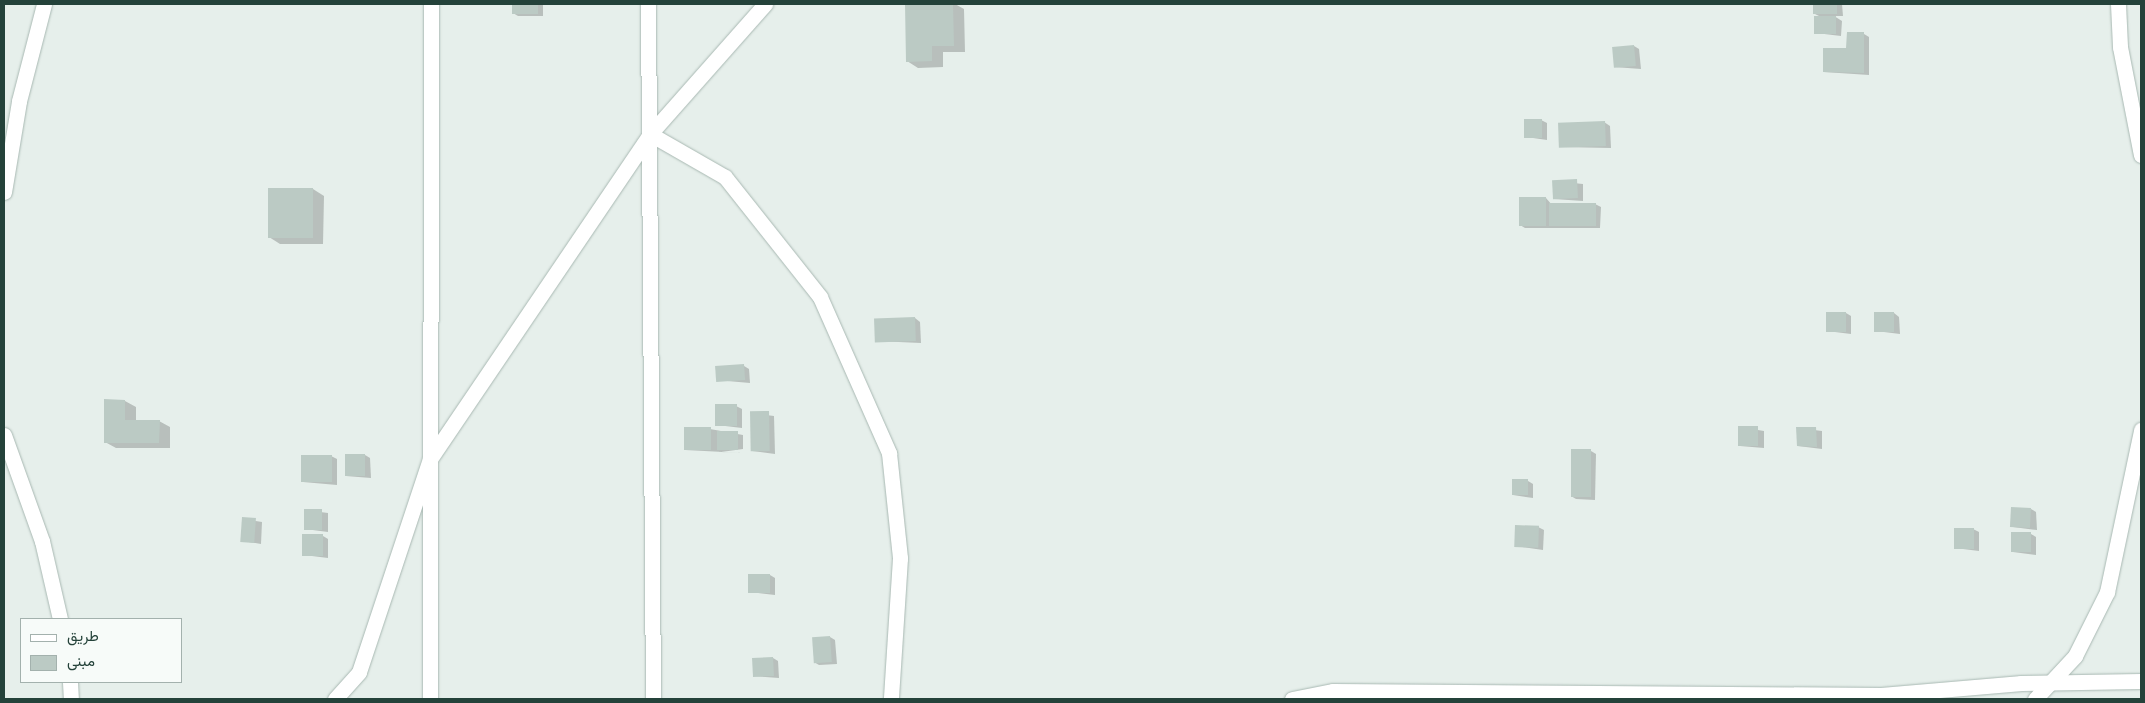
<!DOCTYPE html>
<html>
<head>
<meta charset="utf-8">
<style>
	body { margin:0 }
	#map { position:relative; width:2145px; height:703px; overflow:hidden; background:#e6efeb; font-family:Montserrat,Vazirmatn,sans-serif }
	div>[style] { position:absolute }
	.shadow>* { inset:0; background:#0003 }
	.building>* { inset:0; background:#bbcac4; transform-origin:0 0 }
	.roads { filter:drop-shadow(0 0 1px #a8b8b2) drop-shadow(0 0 1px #a8b8b2) }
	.minor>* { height:15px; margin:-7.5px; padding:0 7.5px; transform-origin:7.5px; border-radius:7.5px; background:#fff }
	span { translate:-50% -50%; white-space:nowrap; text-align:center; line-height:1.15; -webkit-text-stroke:4px #f7fbf9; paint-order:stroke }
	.frame { position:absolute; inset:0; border:5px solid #24423a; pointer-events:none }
	.legend { position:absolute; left:20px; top:618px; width:162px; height:65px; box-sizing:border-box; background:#f7fbf9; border:1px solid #a3b1ad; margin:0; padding:6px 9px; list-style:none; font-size:15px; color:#24423a }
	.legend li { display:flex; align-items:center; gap:10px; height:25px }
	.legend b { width:25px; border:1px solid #a3b1ad }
</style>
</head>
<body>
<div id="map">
	<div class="shadow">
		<div style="clip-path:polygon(513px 4px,543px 4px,543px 16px,518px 16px,513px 13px)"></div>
		<div style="clip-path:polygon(906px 4px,955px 4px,964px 9px,965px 52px,943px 52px,943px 67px,918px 68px,907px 61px)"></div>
		<div style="clip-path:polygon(1814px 4px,1842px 4px,1843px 16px,1834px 16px,1842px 21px,1841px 36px,1816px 33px,1821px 17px,1815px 14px)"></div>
		<div style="clip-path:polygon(1864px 34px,1869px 37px,1869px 75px,1824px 72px)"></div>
		<div style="clip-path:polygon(1634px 46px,1639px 49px,1641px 69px,1614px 67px)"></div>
		<div style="clip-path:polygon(1541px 120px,1547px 123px,1547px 140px,1526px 137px)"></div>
		<div style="clip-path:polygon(1604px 122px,1610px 126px,1611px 148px,1560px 147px)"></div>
		<div style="clip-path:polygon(1553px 181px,1583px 184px,1583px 201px,1554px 199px)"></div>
		<div style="clip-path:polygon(313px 189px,324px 196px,323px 244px,280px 244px,269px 237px)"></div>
		<div style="clip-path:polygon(1520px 198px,1546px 198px,1552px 205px,1595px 204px,1601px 207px,1600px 228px,1525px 228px,1520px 225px)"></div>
		<div style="clip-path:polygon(1846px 313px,1851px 316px,1851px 334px,1827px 331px)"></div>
		<div style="clip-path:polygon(1894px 313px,1899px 317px,1900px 334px,1876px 331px)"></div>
		<div style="clip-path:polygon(915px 318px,920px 322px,921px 343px,876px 341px)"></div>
		<div style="clip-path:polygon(744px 366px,749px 369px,750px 383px,716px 380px)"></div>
		<div style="clip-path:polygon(105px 401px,125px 401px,136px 407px,136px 421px,159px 421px,170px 427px,170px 448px,116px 448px,105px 442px)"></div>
		<div style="clip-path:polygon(736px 406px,742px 409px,742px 428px,717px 425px)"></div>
		<div style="clip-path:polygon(751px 413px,774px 416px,775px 454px,752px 451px)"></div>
		<div style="clip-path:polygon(1740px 427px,1764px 431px,1764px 448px,1740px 446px)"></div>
		<div style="clip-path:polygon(1798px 428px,1822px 431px,1822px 449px,1798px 446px)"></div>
		<div style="clip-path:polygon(710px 429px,743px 435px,743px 449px,721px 452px,743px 453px,685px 450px)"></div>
		<div style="clip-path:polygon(1591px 451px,1596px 454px,1595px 500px,1576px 499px,1571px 496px)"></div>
		<div style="clip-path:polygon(365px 455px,370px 458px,371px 478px,346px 476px)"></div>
		<div style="clip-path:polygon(331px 456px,337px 459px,337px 485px,303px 482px)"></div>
		<div style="clip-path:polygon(1528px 481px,1533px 484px,1533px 498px,1513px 495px)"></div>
		<div style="clip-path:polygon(2031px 509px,2036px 512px,2037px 530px,2013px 527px)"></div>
		<div style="clip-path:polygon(305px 510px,328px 513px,328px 532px,305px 529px)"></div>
		<div style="clip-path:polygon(243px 519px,262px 522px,261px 544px,243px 541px)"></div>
		<div style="clip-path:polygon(1538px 527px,1544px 530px,1543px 550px,1515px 546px)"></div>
		<div style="clip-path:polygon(1973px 529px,1979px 532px,1979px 551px,1955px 548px)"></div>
		<div style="clip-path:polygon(2031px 534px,2036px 537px,2036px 555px,2013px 552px)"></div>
		<div style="clip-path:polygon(323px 536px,328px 539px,328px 558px,304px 555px)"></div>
		<div style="clip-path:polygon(770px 575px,775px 578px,775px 595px,750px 592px)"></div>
		<div style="clip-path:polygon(830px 637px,835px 640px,837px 664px,819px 665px,814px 662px)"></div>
		<div style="clip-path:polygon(773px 658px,778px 661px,779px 678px,754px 676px)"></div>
	</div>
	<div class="building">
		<div style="left:512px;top:4px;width:26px;height:10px"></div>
		<div style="clip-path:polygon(905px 4px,953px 4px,954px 46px,932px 46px,932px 61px,906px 62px)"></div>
		<div style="left:1813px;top:4px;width:24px;height:10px"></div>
		<div style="left:1814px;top:16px;width:22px;height:18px"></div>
		<div style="clip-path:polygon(1847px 32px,1864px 32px,1864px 73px,1823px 72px,1823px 48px,1846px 48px)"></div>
		<div style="left:1634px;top:45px;width:21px;height:22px;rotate:85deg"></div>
		<div style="left:1524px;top:119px;width:18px;height:19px"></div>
		<div style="left:1605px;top:121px;width:25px;height:47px;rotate:88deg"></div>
		<div style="left:1577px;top:179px;width:19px;height:25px;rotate:87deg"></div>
		<div style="left:268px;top:188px;width:45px;height:50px"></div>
		<div style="left:1519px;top:197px;width:27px;height:29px"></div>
		<div style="left:1549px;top:203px;width:47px;height:23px"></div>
		<div style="left:1826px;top:312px;width:20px;height:20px"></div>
		<div style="left:1874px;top:312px;width:20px;height:20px"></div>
		<div style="left:915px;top:317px;width:24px;height:41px;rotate:88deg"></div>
		<div style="left:744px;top:364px;width:16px;height:29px;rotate:86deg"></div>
		<div style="clip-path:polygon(104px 399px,125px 400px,125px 420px,160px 420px,159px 443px,104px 443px)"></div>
		<div style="left:737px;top:404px;width:22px;height:22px;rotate:90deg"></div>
		<div style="left:769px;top:411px;width:40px;height:19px;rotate:89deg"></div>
		<div style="left:1738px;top:426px;width:20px;height:20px"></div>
		<div style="left:684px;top:427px;width:27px;height:23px"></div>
		<div style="clip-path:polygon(1796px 427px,1816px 427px,1817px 447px,1797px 446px)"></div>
		<div style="left:717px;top:431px;width:21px;height:19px"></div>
		<div style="left:1571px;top:449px;width:20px;height:48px"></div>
		<div style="left:345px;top:454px;width:20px;height:22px"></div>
		<div style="left:301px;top:455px;width:31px;height:27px"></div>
		<div style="left:1512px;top:479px;width:16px;height:16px"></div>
		<div style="left:2011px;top:507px;width:20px;height:20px;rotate:3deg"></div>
		<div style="left:304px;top:509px;width:18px;height:21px"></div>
		<div style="left:242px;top:517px;width:14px;height:25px;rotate:4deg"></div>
		<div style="left:1515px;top:525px;width:24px;height:22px;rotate:2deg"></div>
		<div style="left:1954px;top:528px;width:20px;height:21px"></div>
		<div style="left:2031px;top:532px;width:20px;height:20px;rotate:90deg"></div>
		<div style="left:323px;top:534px;width:22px;height:21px;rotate:90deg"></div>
		<div style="left:748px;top:574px;width:22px;height:19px"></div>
		<div style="left:830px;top:636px;width:26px;height:18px;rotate:86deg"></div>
		<div style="left:773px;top:657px;width:19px;height:21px;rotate:87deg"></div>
	</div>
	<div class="roads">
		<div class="minor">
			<div style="left:648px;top:4px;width:695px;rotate:89.59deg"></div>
			<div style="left:2118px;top:4px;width:43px;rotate:87.3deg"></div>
			<div style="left:2120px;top:47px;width:110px;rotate:79deg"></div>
			<div style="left:650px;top:134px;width:86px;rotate:29.8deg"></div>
			<div style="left:725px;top:177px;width:153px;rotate:51.6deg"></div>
			<div style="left:820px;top:297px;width:171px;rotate:66.1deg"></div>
			<div style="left:889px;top:453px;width:106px;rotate:84deg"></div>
			<div style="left:900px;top:558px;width:141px;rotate:93.7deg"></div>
			<div style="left:4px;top:192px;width:92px;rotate:-80.6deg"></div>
			<div style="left:19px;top:101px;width:100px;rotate:-75.5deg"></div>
			<div style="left:4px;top:435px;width:113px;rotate:70.3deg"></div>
			<div style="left:42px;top:541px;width:80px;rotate:77deg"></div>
			<div style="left:70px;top:682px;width:17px;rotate:87deg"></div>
			<div style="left:335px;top:699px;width:36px;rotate:-48deg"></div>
			<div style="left:359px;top:672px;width:225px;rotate:-71.6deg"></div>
			<div style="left:430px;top:459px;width:392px;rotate:-55.9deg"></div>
			<div style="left:650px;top:134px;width:174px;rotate:-48.5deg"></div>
			<div style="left:430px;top:699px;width:695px;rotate:-89.92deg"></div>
			<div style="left:1292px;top:699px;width:42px;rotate:-11deg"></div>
			<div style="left:1333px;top:691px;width:548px;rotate:0.42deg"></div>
			<div style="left:1881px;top:695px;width:141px;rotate:-4.9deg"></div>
			<div style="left:2021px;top:683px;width:120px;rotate:-1deg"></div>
			<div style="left:2035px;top:699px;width:59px;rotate:-47.1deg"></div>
			<div style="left:2075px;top:656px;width:72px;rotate:-63.4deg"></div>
			<div style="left:2107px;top:592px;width:166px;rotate:-78.1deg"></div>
		</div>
	</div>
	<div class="frame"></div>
	<ul class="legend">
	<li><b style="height:6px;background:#fff"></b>طريق</li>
	<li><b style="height:14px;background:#bbcac4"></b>مبنى</li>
	</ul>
</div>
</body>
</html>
